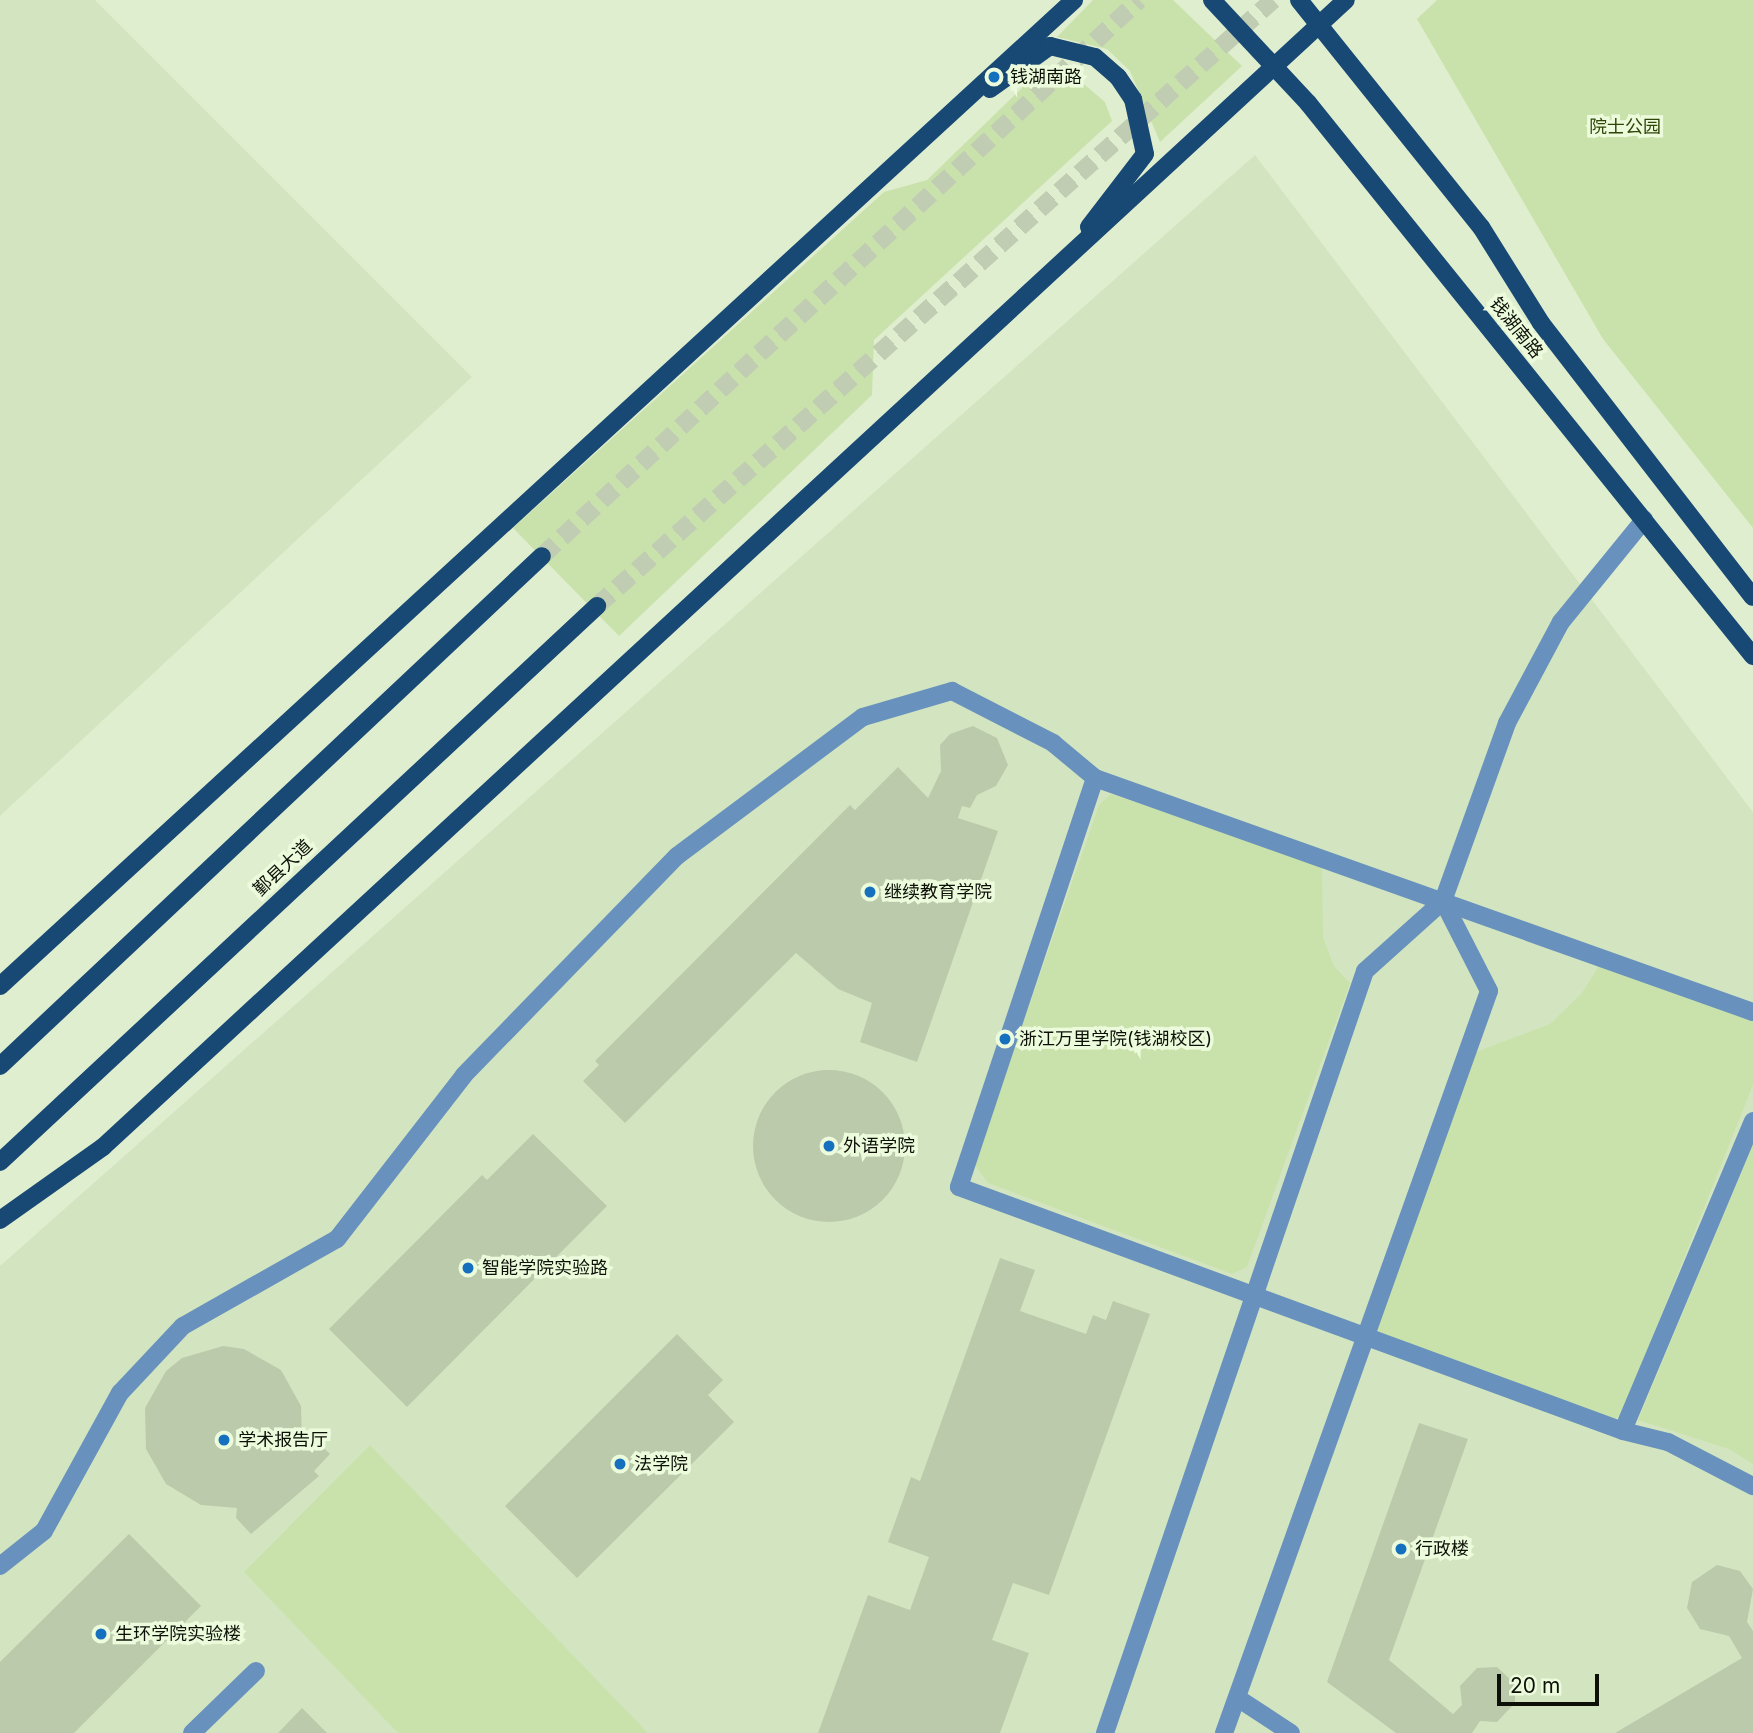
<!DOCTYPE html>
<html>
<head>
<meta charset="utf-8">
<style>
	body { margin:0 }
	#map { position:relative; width:1753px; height:1733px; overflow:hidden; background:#e0eed0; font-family:Inter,"Noto Sans SC",sans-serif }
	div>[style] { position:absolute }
	.built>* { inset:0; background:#d3e5c0 }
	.green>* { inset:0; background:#c9e2ab }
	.building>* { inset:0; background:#bccaac }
	.round { border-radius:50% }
	.major-tunnel>* { height:18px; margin-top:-9px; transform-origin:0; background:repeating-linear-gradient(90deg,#c0cdb2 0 18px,transparent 0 27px) }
	.minor>* { height:18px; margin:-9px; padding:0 9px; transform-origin:9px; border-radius:9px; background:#6892bd }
	.major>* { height:18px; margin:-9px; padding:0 9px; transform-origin:9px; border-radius:9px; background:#184874 }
	.dots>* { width:19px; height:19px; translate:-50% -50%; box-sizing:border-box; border:4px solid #edfbdd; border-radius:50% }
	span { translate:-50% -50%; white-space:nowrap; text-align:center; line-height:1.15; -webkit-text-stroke:7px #edfbdd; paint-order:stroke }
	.poi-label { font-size:18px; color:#0c1007 }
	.left { translate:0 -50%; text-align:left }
	.park-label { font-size:18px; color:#2f4506 }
	.street-label { font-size:18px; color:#0c1007 }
	.scale { position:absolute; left:1497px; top:1674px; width:102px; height:32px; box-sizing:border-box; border:4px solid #0c1007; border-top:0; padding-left:9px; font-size:21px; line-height:24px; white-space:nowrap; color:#0c1007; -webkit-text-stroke:5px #edfbdd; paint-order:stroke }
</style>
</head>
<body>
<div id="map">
	<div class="built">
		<div style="clip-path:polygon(0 0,95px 0,472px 377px,0 816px)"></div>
		<div style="clip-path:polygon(1255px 155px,1753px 812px,1753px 1733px,0 1733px,0 1266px)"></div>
	</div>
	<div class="green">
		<div style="clip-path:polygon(1093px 0,1173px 0,1242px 66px,1160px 142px,1130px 71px,1107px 49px,1057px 37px)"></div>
		<div style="clip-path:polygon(1437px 0,1753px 0,1753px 528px,1603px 339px,1417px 19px)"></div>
		<div style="clip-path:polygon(1079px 80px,1105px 102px,1112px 121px,874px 340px,872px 395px,619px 636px,513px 528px,884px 192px,927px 180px,1026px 84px)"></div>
		<div style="clip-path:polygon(1111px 794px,1322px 864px,1323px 937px,1334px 966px,1350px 983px,1247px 1267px,1232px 1274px,988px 1183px,974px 1164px,1099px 805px)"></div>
		<div style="clip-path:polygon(1600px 964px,1753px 1019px,1753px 1085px,1621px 1416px,1609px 1422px,1378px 1336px,1377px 1325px,1473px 1053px,1550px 1024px,1582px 993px)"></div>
		<div style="clip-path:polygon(1753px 1145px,1753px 1464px,1729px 1449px,1638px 1420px)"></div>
		<div style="clip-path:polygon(370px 1445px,648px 1733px,398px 1733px,244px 1572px)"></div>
	</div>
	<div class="building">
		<div style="clip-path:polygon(973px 726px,997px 738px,1008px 765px,996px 786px,977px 795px,970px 808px,962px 806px,958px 818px,998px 831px,917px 1062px,860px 1042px,872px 1003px,838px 989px,796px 953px,625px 1123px,583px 1081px,599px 1065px,595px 1061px,850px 805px,855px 810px,898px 767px,928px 798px,941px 771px,940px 745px,950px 734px)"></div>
		<div class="round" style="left:753px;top:1070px;width:152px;height:152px"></div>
		<div style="clip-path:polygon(533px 1134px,607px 1206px,407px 1407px,329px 1329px,482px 1175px,487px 1180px)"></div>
		<div style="clip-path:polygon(1000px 1258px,1035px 1270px,1020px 1311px,1086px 1334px,1093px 1315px,1106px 1320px,1113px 1301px,1150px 1314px,1049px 1595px,1013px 1583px,992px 1640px,1029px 1653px,1000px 1733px,818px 1733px,868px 1595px,910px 1610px,929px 1557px,888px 1542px,911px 1477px,920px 1481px)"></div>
		<div style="clip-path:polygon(677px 1334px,723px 1380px,708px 1395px,734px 1422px,577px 1578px,505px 1506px)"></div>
		<div style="clip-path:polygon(223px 1346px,244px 1349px,281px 1370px,301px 1406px,302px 1441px,315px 1439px,330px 1454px,314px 1471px,319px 1476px,251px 1534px,236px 1518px,237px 1508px,201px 1505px,166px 1484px,146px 1449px,145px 1408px,166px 1371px,182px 1358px)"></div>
		<div style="clip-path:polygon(1419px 1423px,1468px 1439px,1389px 1660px,1453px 1714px,1462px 1705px,1460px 1686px,1477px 1668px,1497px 1667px,1515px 1684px,1515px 1703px,1497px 1722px,1480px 1721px,1472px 1733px,1396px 1733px,1327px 1682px)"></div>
		<div style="clip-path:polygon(129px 1534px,201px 1606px,74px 1733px,0 1733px,0 1662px)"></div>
		<div style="clip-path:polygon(1717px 1565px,1740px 1571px,1753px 1589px,1747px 1622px,1753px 1631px,1753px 1733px,1615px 1733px,1742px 1658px,1729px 1636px,1700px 1629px,1687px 1608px,1692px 1582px)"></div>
		<div style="clip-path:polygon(302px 1708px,327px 1733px,278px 1733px)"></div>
	</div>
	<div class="major-tunnel">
		<div style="left:542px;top:556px;width:816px;rotate:-42.96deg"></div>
		<div style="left:597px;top:606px;width:908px;rotate:-41.87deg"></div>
	</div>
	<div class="minor">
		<div style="left:1095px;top:778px;width:431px;rotate:108.4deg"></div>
		<div style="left:959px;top:1187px;width:707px;rotate:20.18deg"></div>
		<div style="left:1443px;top:901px;width:189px;rotate:-70.2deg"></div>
		<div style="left:1507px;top:723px;width:115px;rotate:-61.9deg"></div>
		<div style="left:1561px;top:622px;width:132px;rotate:-50.9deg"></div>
		<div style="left:1753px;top:1121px;width:336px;rotate:112.8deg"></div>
		<div style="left:1623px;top:1431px;width:46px;rotate:13.7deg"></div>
		<div style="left:1668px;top:1442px;width:96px;rotate:27.4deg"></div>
		<div style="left:0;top:1566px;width:56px;rotate:-38.5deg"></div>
		<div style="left:44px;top:1531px;width:158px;rotate:-61.2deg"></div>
		<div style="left:120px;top:1393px;width:92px;rotate:-46.8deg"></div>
		<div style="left:183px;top:1326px;width:177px;rotate:-29.5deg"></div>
		<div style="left:337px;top:1239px;width:207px;rotate:-52.2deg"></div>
		<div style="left:464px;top:1075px;width:305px;rotate:-45.8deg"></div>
		<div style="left:677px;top:856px;width:232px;rotate:-36.8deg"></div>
		<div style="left:863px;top:717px;width:93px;rotate:-16.3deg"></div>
		<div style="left:952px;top:691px;width:114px;rotate:27.2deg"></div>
		<div style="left:1053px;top:743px;width:55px;rotate:39.8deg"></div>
		<div style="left:1095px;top:778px;width:698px;rotate:19.58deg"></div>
		<div style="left:1239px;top:1699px;width:62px;rotate:33.2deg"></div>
		<div style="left:192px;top:1733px;width:89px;rotate:-44.1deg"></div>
		<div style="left:1105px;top:1733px;width:805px;rotate:-71.16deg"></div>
		<div style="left:1365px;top:971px;width:105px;rotate:-41.9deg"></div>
		<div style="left:1443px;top:901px;width:101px;rotate:62.9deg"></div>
		<div style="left:1489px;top:991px;width:788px;rotate:109.65deg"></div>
	</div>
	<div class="major">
		<div style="left:1212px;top:0;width:141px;rotate:47deg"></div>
		<div style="left:1308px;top:103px;width:710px;rotate:51.18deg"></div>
		<div style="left:1299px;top:0;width:291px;rotate:51.3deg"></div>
		<div style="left:1481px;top:227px;width:113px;rotate:58deg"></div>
		<div style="left:1541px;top:323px;width:346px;rotate:52.3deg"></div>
		<div style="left:990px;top:89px;width:74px;rotate:-35.6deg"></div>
		<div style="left:1050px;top:46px;width:46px;rotate:13.7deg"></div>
		<div style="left:1095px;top:57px;width:30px;rotate:41deg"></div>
		<div style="left:1118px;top:77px;width:27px;rotate:56deg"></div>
		<div style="left:1133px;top:99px;width:56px;rotate:77.7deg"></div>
		<div style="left:1145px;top:154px;width:92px;rotate:127.5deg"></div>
		<div style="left:0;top:986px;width:1458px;rotate:-42.55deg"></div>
		<div style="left:0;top:1066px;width:744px;rotate:-43.26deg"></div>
		<div style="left:0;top:1162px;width:816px;rotate:-42.96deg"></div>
		<div style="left:0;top:1220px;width:126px;rotate:-35.3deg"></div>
		<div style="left:103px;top:1147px;width:1691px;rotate:-42.7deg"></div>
	</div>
	<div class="dots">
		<div style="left:994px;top:77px;background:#1570bd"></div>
		<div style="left:870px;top:892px;background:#1570bd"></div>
		<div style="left:1005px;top:1039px;background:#1570bd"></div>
		<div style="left:829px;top:1146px;background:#1570bd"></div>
		<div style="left:468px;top:1268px;background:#1570bd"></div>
		<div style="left:224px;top:1440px;background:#1570bd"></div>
		<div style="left:620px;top:1464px;background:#1570bd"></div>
		<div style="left:1401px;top:1549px;background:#1570bd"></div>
		<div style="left:101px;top:1634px;background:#1570bd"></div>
	</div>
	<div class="poi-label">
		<span class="left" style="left:1010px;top:77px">钱湖南路</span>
		<span class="left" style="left:884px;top:892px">继续教育学院</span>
		<span class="left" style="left:1019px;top:1039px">浙江万里学院(钱湖校区)</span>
		<span class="left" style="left:843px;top:1146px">外语学院</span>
		<span class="left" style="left:482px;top:1268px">智能学院实验路</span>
		<span class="left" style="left:238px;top:1440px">学术报告厅</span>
		<span class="left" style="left:634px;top:1464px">法学院</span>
		<span class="left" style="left:1415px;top:1549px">行政楼</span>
		<span class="left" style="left:115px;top:1634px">生环学院实验楼</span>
	</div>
	<div class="park-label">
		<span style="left:1625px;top:127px">院士公园</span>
	</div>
	<div class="street-label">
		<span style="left:1516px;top:328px;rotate:51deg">钱湖南路</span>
		<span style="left:283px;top:868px;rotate:-43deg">鄞县大道</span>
	</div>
	<div class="scale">20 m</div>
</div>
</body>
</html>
